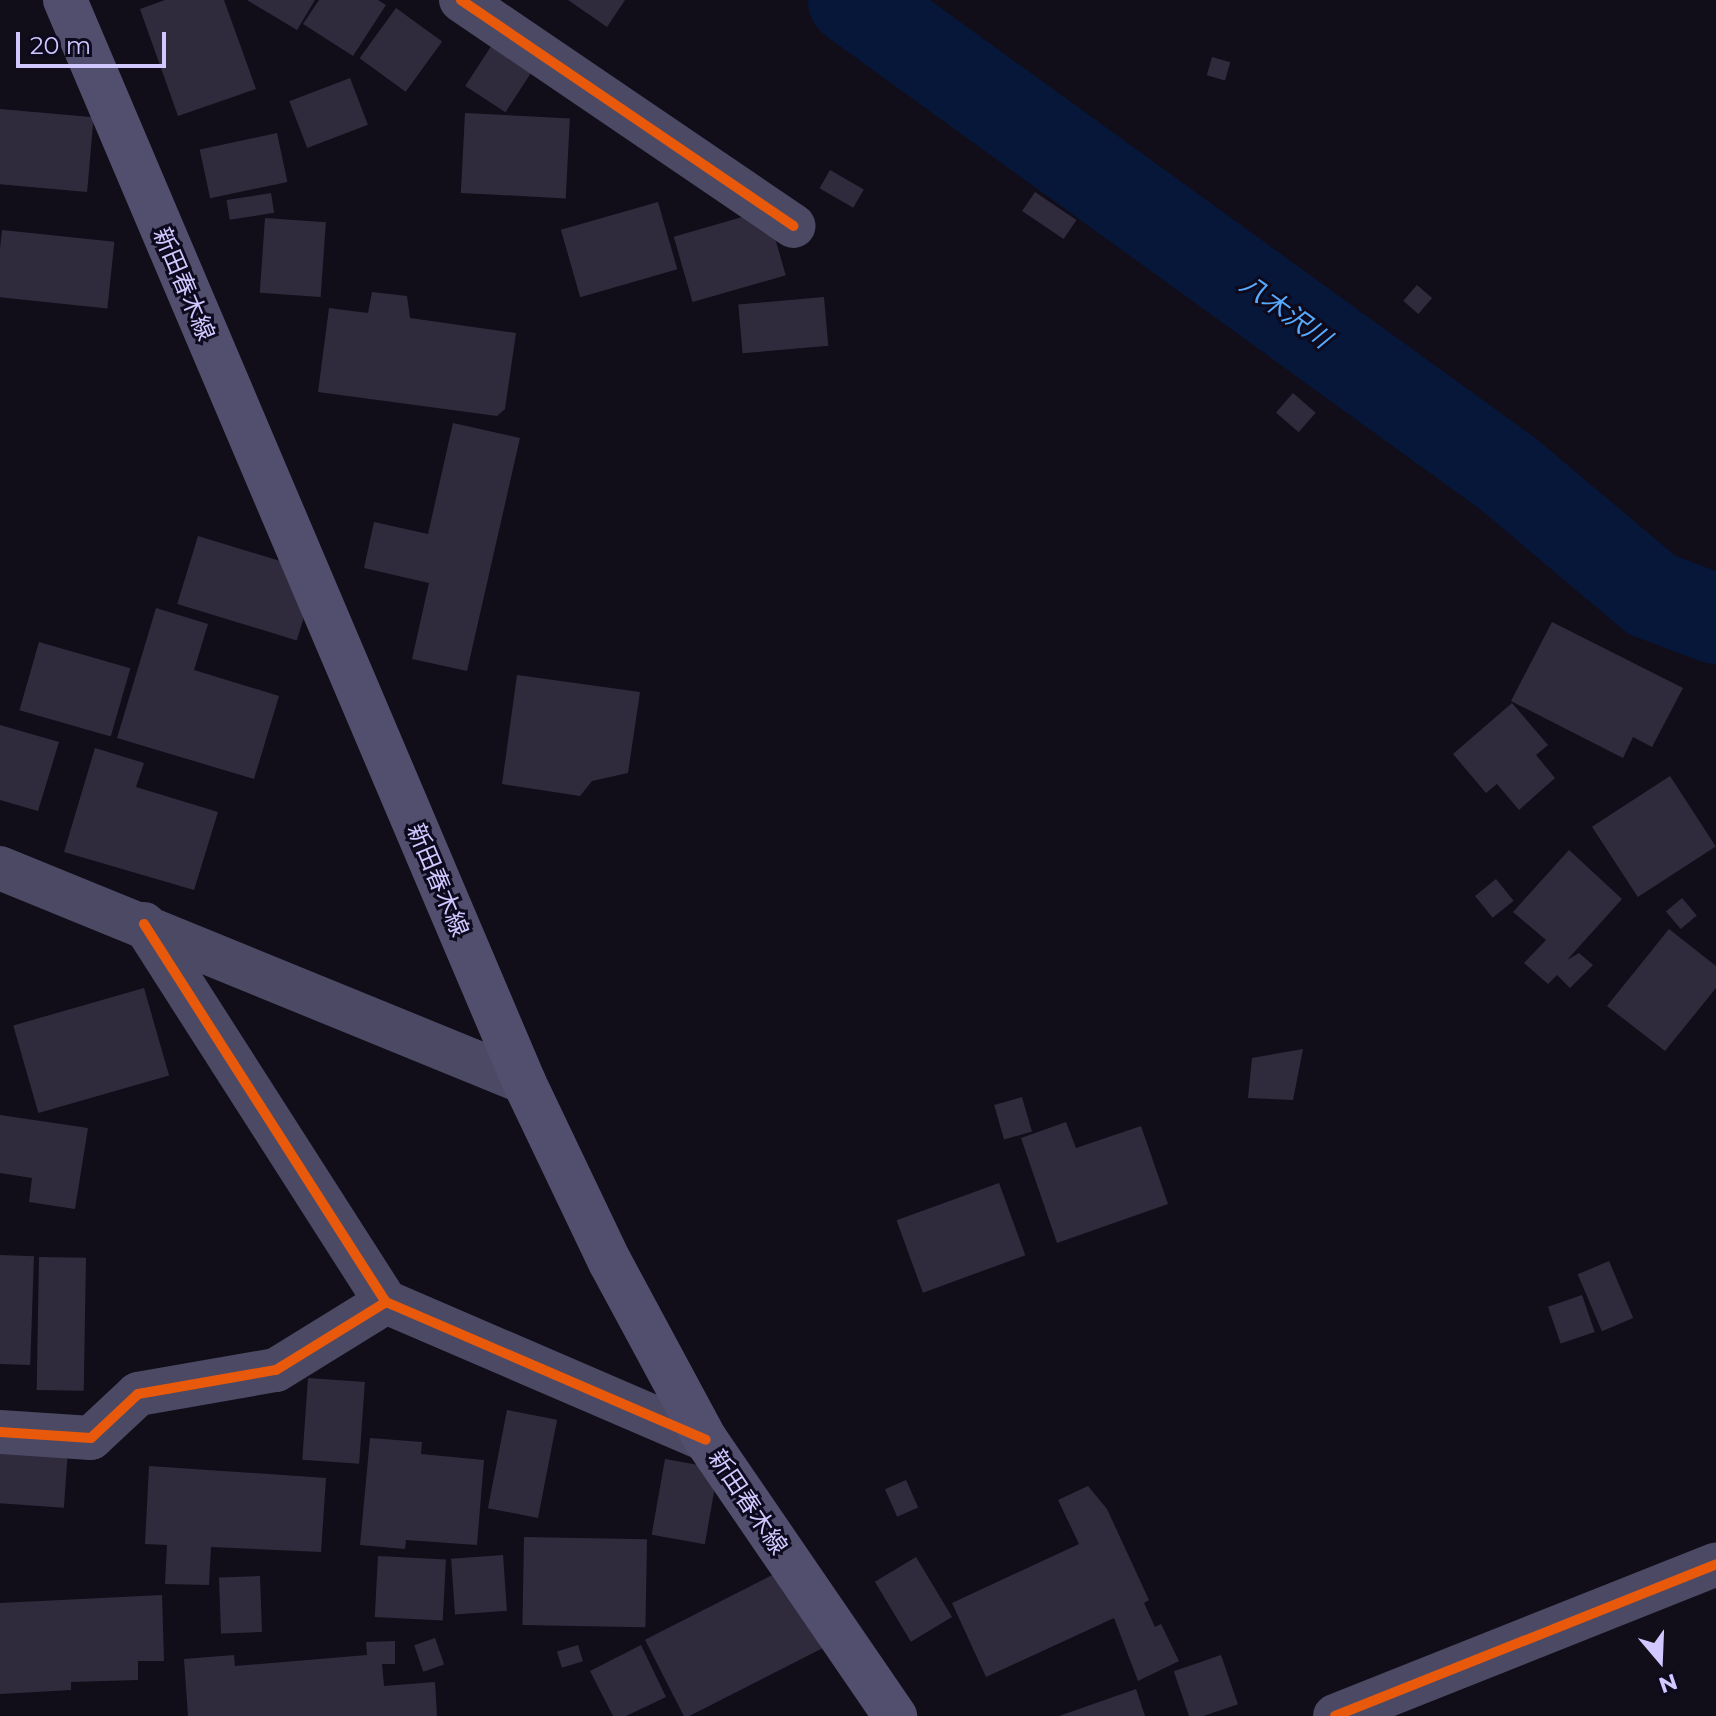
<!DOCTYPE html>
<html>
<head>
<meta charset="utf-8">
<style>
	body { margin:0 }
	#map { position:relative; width:1716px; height:1716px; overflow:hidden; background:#110e1a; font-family:Montserrat,"Noto Sans JP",sans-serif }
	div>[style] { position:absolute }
	.river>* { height:90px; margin:-45px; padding:0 45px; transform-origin:45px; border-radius:45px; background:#071739 }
	.building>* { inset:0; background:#2f2b3d; transform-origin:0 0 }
	.minor>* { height:44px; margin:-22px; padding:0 22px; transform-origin:22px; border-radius:22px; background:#4b4963 }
	.secondary>* { height:44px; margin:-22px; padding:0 22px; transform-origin:22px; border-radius:22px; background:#524f6e }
	.cycleway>* { height:10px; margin:-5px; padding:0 5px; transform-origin:5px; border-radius:5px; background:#e8590c }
	span { translate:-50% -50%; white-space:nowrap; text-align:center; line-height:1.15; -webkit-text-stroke:6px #0e0a1e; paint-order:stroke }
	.street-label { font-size:24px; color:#d0c8ff }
	.water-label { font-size:26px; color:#56abff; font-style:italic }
	.north { position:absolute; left:1620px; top:1620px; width:80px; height:80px; -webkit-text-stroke:6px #0e0a1e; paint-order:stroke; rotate:161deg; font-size:22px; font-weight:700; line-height:32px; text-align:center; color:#d0c8ff }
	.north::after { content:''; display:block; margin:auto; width:28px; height:36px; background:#d0c8ff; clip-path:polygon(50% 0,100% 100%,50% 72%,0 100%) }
	.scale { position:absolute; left:16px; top:32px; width:150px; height:36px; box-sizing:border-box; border:4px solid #d0c8ff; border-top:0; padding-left:10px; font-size:24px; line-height:28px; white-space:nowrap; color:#d0c8ff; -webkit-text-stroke:6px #0e0a1e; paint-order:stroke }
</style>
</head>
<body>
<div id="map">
	<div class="river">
		<div style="left:853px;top:0;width:807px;rotate:35.88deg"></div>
		<div style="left:1507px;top:473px;width:189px;rotate:40.1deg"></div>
		<div style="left:1652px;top:595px;width:68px;rotate:20.6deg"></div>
	</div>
	<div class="building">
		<div style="clip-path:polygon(165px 0,224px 0,256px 89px,178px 116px,140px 9px)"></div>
		<div style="clip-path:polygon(247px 0,315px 0,297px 30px)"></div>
		<div style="clip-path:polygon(319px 0,378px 0,386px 5px,353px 56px,303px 24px)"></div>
		<div style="clip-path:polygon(568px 0,625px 0,607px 27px)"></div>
		<div style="left:396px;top:8px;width:57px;height:62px;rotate:36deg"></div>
		<div style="left:499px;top:34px;width:48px;height:62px;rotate:33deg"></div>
		<div style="left:1212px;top:57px;width:19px;height:19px;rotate:16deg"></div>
		<div style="left:350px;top:78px;width:50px;height:65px;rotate:69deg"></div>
		<div style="left:0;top:109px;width:94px;height:75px;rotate:5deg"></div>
		<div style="left:465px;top:113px;width:105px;height:80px;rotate:3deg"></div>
		<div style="left:277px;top:133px;width:50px;height:79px;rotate:78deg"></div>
		<div style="left:830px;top:170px;width:39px;height:21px;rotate:30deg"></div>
		<div style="left:1035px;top:192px;width:50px;height:23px;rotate:34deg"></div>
		<div style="left:271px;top:193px;width:20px;height:45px;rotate:81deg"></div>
		<div style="left:658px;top:202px;width:70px;height:101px;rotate:74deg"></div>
		<div style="left:767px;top:210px;width:68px;height:97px;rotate:74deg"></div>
		<div style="left:265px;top:218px;width:61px;height:75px;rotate:4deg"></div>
		<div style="left:2px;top:230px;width:113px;height:67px;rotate:6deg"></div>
		<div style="left:1417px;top:285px;width:20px;height:21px;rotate:41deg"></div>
		<div style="clip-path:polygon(372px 292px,407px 296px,410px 318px,516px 333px,505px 409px,497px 416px,318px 392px,329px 308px,368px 313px)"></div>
		<div style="left:824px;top:297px;width:49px;height:86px;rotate:85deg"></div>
		<div style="left:1293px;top:393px;width:30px;height:26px;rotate:41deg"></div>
		<div style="clip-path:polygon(453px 423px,520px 438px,467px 671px,412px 659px,429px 583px,364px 568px,374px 522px,428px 534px)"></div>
		<div style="left:198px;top:536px;width:125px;height:71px;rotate:17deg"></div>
		<div style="clip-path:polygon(156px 608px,208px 624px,194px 670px,279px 696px,254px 779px,117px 738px)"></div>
		<div style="clip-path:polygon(1552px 622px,1683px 688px,1652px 747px,1633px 737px,1623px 758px,1511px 701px)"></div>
		<div style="left:39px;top:642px;width:95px;height:71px;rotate:16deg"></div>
		<div style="clip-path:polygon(517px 675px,640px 692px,628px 773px,592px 781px,580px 796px,502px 784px)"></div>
		<div style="clip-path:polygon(1512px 703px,1548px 745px,1536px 755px,1555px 778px,1519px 810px,1497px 784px,1486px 793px,1453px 754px)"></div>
		<div style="clip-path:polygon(0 725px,59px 742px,38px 811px,0 800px)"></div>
		<div style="clip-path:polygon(95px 748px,144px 763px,136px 787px,218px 812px,194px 890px,64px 852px)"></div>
		<div style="left:1670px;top:776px;width:84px;height:93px;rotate:57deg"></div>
		<div style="clip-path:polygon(1569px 850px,1622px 899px,1567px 960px,1579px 953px,1593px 965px,1570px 988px,1557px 975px,1548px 984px,1524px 963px,1546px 940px,1513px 912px)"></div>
		<div style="left:1496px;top:879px;width:28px;height:27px;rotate:51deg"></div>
		<div style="left:1682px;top:898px;width:23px;height:21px;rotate:50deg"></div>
		<div style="clip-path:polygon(1669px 929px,1716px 966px,1716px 988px,1665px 1051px,1607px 1006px)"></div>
		<div style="left:144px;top:988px;width:91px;height:136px;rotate:74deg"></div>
		<div style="clip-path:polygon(1303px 1049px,1293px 1100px,1248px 1098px,1252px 1058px)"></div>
		<div style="left:1022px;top:1097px;width:36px;height:29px;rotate:74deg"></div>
		<div style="clip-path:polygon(0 1115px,88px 1128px,75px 1209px,29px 1202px,32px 1178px,0 1173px)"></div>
		<div style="clip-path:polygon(1066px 1122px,1076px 1148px,1141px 1126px,1168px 1204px,1057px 1243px,1021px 1138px)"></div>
		<div style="left:999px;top:1183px;width:77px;height:109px;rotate:70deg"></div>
		<div style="left:0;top:1255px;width:34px;height:109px;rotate:2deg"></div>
		<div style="left:39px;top:1257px;width:47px;height:133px;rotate:1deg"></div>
		<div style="left:1609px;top:1261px;width:62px;height:34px;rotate:67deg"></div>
		<div style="left:1582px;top:1295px;width:39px;height:36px;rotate:71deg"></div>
		<div style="left:308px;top:1378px;width:57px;height:82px;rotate:4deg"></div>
		<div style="left:507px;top:1410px;width:51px;height:100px;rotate:11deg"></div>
		<div style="left:0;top:1418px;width:70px;height:85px;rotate:4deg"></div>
		<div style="clip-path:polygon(370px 1438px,422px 1442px,421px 1454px,484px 1460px,477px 1545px,406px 1540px,405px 1549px,360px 1545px)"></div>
		<div style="left:665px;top:1459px;width:54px;height:77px;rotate:10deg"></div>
		<div style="clip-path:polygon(149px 1466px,326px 1478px,321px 1552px,211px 1547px,209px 1585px,165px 1584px,167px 1545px,145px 1544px)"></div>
		<div style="left:906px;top:1480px;width:30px;height:23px;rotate:66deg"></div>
		<div style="clip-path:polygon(1088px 1486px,1107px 1509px,1149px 1600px,1144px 1603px,1155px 1627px,1161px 1624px,1179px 1661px,1138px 1681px,1114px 1618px,986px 1677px,952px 1603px,1079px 1544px,1058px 1500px)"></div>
		<div style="left:524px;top:1537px;width:123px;height:88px;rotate:1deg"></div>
		<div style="left:503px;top:1555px;width:56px;height:52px;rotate:86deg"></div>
		<div style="left:378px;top:1556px;width:68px;height:61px;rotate:3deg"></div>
		<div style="left:916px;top:1557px;width:70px;height:48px;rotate:59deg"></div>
		<div style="left:784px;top:1569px;width:88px;height:156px;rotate:63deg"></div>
		<div style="left:260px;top:1576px;width:56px;height:41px;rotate:88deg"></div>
		<div style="clip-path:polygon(162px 1595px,164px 1661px,138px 1661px,138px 1680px,71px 1682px,71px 1690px,0 1694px,0 1603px)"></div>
		<div style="left:435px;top:1638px;width:28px;height:22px;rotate:71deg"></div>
		<div style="clip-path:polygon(395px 1641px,395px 1664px,382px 1664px,384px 1686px,435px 1682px,437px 1716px,188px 1716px,184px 1659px,234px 1655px,235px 1666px,367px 1655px,366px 1642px)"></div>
		<div style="left:578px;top:1645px;width:17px;height:22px;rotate:73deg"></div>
		<div style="clip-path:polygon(641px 1645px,666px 1697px,626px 1716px,613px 1716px,590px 1671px)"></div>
		<div style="left:1221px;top:1655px;width:52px;height:50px;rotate:71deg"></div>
		<div style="clip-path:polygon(1136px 1689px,1145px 1716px,1059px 1716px)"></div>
	</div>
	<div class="minor">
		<div style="left:461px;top:0;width:402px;rotate:34.2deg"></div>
		<div style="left:0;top:868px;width:566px;rotate:22.21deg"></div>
		<div style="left:144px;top:924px;width:449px;rotate:57.4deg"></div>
		<div style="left:386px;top:1302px;width:348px;rotate:23.3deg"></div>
		<div style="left:0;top:1432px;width:91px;rotate:3.8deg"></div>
		<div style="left:91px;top:1438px;width:64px;rotate:-43.1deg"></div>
		<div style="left:138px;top:1394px;width:140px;rotate:-9.9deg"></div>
		<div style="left:276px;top:1370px;width:129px;rotate:-31.7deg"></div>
		<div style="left:1335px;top:1716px;width:410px;rotate:-21.7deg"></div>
	</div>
	<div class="secondary">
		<div style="left:65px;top:0;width:1175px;rotate:67.01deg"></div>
		<div style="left:524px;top:1082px;width:199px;rotate:64.5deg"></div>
		<div style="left:610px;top:1262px;width:202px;rotate:61.7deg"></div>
		<div style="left:706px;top:1440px;width:335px;rotate:55.6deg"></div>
	</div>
	<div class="cycleway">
		<div style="left:461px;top:0;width:402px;rotate:34.2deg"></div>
		<div style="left:144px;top:924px;width:449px;rotate:57.4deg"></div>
		<div style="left:386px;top:1302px;width:348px;rotate:23.3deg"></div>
		<div style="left:0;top:1432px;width:91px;rotate:3.8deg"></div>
		<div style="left:91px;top:1438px;width:64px;rotate:-43.1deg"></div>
		<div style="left:138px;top:1394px;width:140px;rotate:-9.9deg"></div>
		<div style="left:276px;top:1370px;width:129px;rotate:-31.7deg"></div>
		<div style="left:1335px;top:1716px;width:410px;rotate:-21.7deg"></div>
	</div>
	<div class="street-label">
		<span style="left:184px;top:284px;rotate:67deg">新田春木線</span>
		<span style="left:438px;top:880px;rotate:67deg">新田春木線</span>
		<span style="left:748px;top:1502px;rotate:56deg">新田春木線</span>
	</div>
	<div class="water-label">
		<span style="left:1285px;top:312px;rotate:36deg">八木沢川</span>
	</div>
	<div class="north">N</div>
	<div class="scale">20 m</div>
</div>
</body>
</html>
